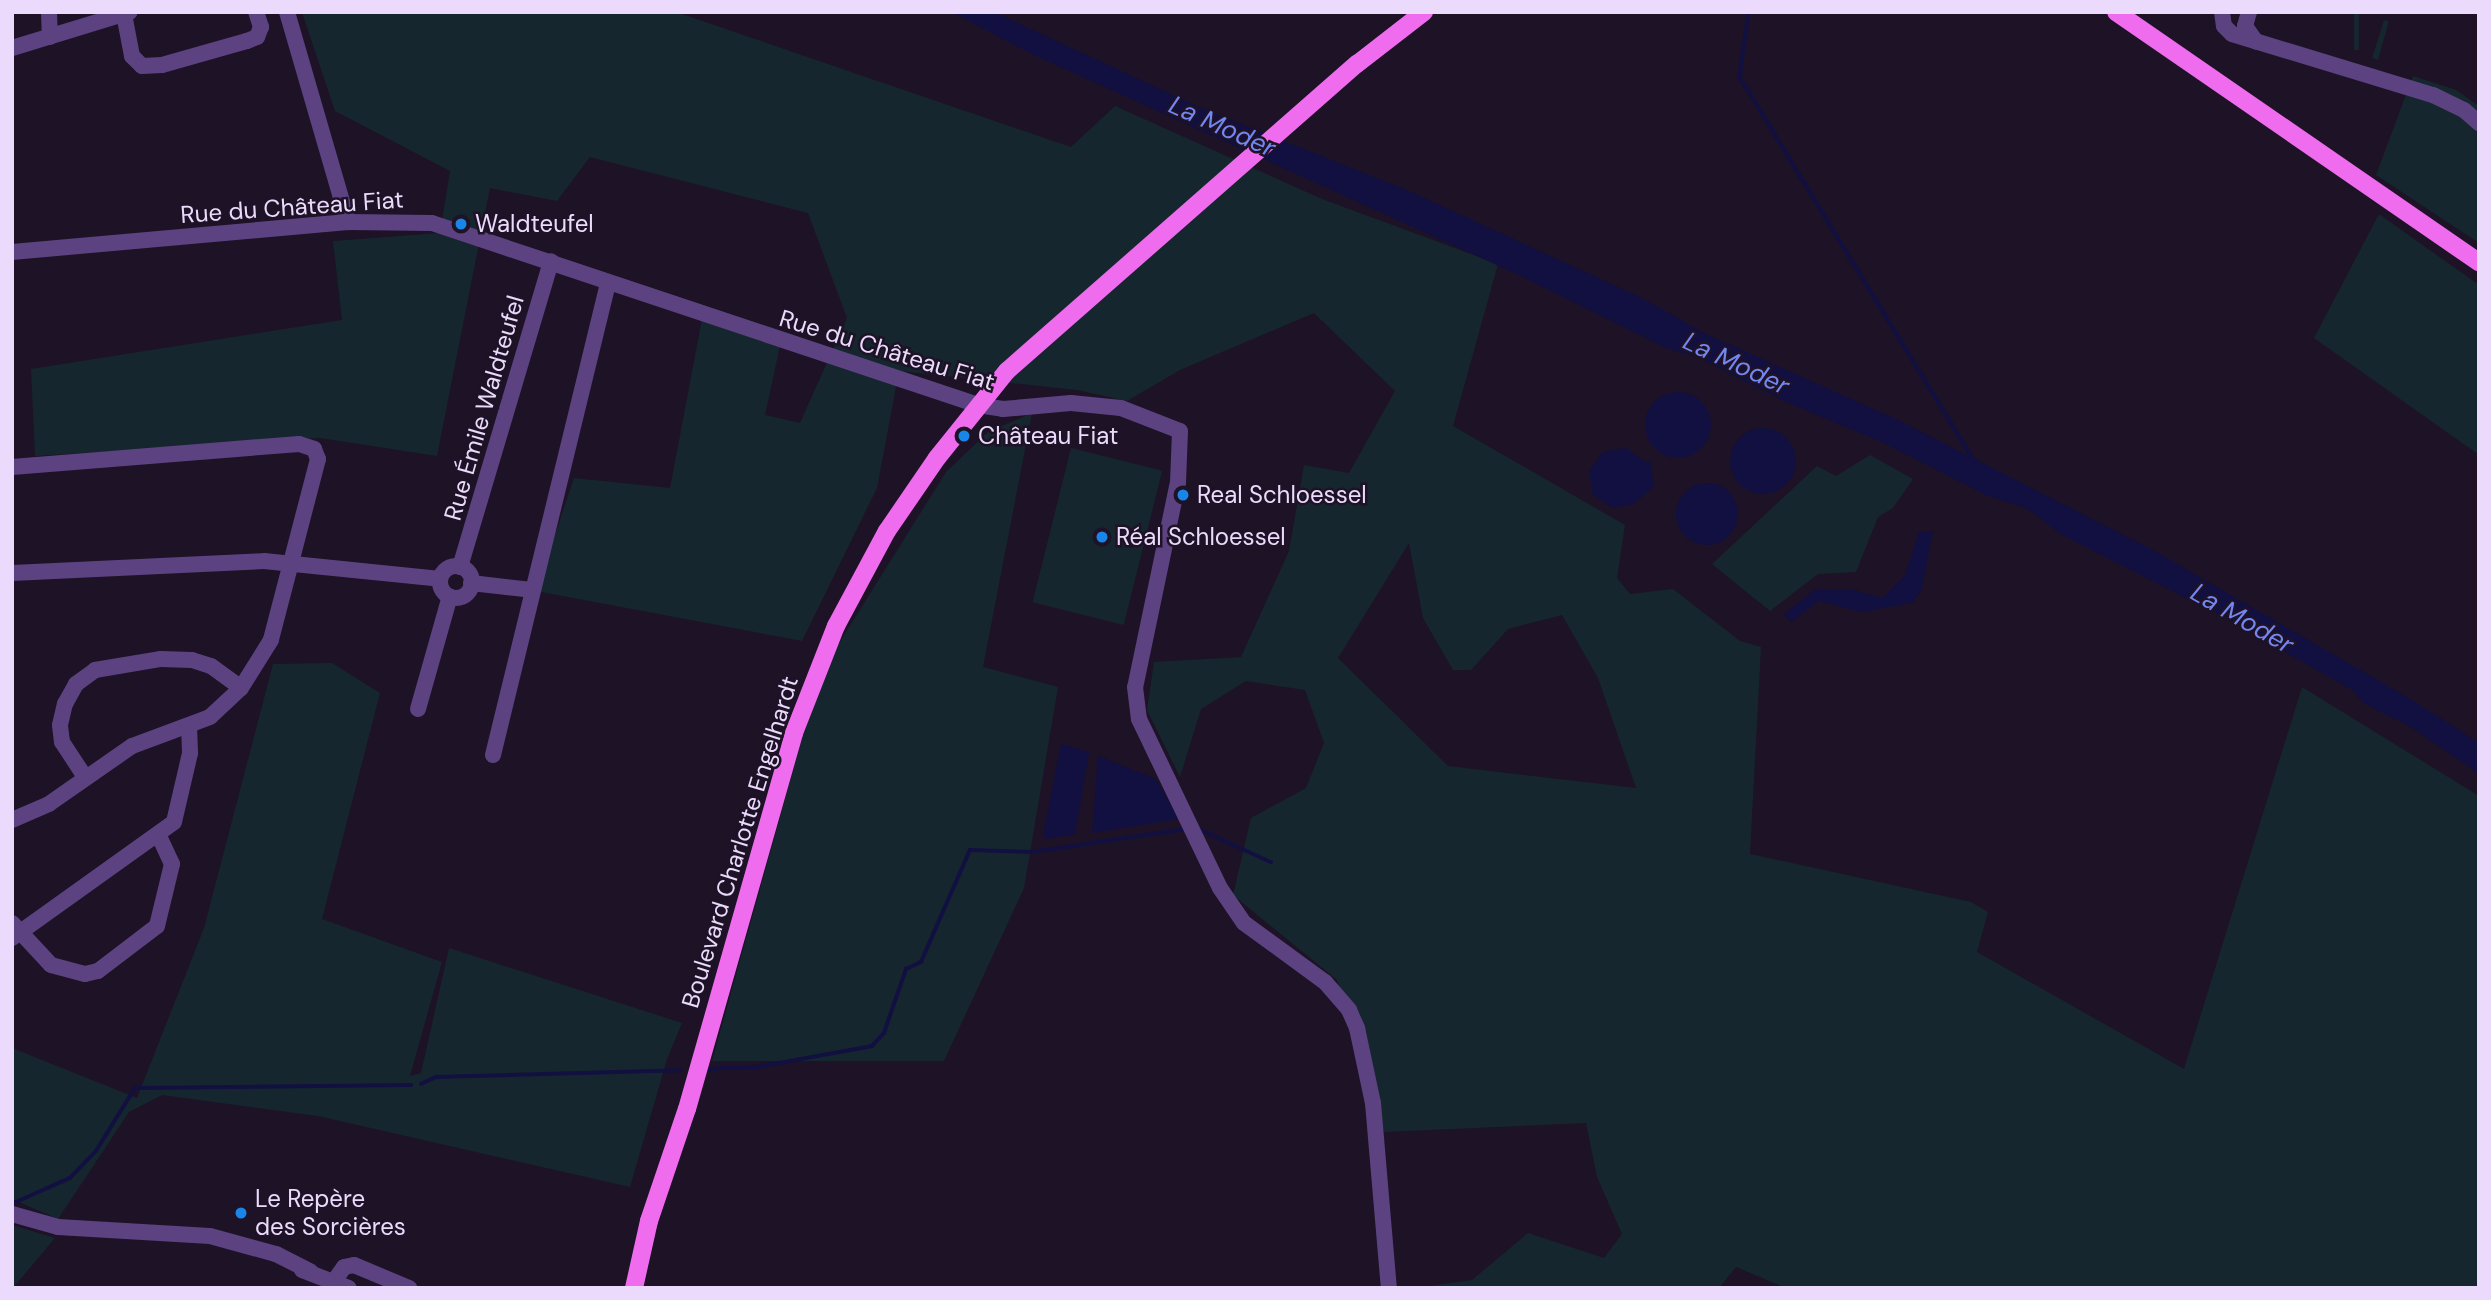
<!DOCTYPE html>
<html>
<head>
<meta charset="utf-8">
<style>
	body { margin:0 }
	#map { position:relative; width:2491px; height:1300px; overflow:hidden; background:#1d1226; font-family:"DM Sans",sans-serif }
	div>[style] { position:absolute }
	.green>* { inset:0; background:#16262f; transform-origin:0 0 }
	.water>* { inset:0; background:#111041 }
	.round { border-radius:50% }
	.stream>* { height:3.5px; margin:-1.75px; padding:0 1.75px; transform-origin:1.75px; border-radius:1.75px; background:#111041 }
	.minor>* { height:16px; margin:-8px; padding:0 8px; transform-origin:8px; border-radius:8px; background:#5c4280 }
	.minor>.ring { margin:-8px; padding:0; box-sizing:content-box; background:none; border:16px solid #5c4280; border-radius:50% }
	.major>* { height:18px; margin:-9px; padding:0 9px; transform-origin:9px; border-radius:9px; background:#f06cef }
	.dots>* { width:19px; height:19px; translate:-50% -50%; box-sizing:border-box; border:4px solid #1d1226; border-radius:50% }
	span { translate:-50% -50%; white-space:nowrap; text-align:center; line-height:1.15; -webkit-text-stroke:5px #1d1226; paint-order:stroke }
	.street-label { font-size:24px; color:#ebdafb }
	.poi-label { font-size:24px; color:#ebdafb }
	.left { translate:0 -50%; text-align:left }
	.water-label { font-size:26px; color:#7386f1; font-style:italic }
	.frame { position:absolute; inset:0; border:14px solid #ebdafb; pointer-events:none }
</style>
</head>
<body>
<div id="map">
	<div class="green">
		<div style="clip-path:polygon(evenodd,302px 12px,676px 12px,1071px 147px,1115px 106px,1322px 199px,1498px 264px,1453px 426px,1625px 525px,1617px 578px,1630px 594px,1673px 589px,1740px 641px,1761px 647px,1750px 854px,1971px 902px,1988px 912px,1977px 952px,2184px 1069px,2302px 687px,2479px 796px,2479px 1288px,1786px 1288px,1736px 1267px,1719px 1288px,1416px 1288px,1472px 1280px,1528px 1233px,1604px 1258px,1622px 1234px,1597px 1177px,1586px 1123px,1384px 1132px,1337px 980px,1233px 895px,1251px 818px,1306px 788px,1324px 743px,1305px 690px,1246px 681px,1201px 709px,1180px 777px,1147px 710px,1154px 662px,1241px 657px,1289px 551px,1304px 465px,1349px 473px,1395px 391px,1314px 313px,1180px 370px,1127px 401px,1077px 390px,899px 371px,877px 488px,802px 641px,536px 591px,574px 478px,670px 488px,702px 319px,780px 346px,765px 415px,800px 423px,847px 318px,808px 213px,590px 157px,557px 201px,490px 188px,437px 456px,320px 438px,35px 456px,31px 369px,342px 320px,333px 241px,440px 233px,450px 171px,335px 111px,302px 12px,1409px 543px,1423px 618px,1453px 670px,1471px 670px,1508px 629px,1562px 615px,1598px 678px,1636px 788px,1448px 766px,1338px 658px,1409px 543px)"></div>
		<div style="left:2354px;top:12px;width:5px;height:38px"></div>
		<div style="clip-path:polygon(2384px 20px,2389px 21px,2378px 60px,2372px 58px)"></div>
		<div style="clip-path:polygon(2413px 76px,2456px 90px,2479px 106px,2479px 243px,2376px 175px)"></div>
		<div style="clip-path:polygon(2379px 214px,2479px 285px,2479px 455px,2314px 338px)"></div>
		<div style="clip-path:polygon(1032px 413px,983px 667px,1058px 687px,1024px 888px,944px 1061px,712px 1061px,803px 735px,836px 648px,946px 472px,988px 432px)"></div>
		<div style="left:1071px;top:448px;width:94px;height:159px;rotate:14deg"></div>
		<div style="clip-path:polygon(1870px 455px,1913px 479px,1893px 508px,1878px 517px,1856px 572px,1818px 574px,1770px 611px,1712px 564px,1817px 466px,1836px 476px)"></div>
		<div style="clip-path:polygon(332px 663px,380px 693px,322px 919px,442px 962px,410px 1076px,421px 1073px,449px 948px,682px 1023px,667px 1059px,630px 1187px,318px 1116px,162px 1095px,129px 1112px,58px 1219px,12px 1199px,12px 1048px,137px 1098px,204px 928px,273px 664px)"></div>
		<div style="clip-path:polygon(12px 1225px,55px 1238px,13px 1288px,12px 1288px)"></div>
	</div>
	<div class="water">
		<div style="clip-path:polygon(952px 12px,994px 12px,1201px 108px,1409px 191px,1644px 299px,1706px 334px,1896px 419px,2153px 550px,2412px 700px,2479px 743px,2479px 774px,2411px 727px,2363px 703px,2354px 691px,2220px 615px,2062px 535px,2028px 509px,1986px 495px,1886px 444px,1784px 401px,1699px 358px,1666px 348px,1523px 277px,1030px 53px)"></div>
		<div class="round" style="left:1645px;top:392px;width:66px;height:66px"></div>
		<div class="round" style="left:1730px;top:428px;width:66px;height:66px"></div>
		<div style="clip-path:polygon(1626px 448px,1645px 462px,1650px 460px,1654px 486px,1634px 504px,1613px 508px,1593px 495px,1589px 471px,1603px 452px)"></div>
		<div class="round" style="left:1676px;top:483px;width:62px;height:62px"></div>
		<div style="clip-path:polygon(1933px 531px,1921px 591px,1912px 603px,1861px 612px,1819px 601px,1791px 622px,1784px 614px,1816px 589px,1851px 589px,1882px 598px,1905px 575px,1919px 532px)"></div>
		<div style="clip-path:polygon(1061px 744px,1089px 752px,1075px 834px,1046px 839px,1043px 836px)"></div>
		<div style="clip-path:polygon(1098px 756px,1156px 779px,1179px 819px,1092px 833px)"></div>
	</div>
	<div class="stream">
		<div style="left:1749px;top:12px;width:66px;rotate:97.9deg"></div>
		<div style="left:1740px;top:77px;width:450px;rotate:58.6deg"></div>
		<div style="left:1201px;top:830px;width:77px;rotate:24.6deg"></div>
		<div style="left:704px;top:1069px;width:53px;rotate:-2.2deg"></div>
		<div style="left:757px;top:1067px;width:117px;rotate:-10.3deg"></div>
		<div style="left:872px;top:1046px;width:18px;rotate:-47deg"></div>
		<div style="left:884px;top:1033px;width:68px;rotate:-71deg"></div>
		<div style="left:906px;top:969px;width:17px;rotate:-25deg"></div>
		<div style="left:921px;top:962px;width:122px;rotate:-66.4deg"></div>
		<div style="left:970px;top:850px;width:62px;rotate:1.8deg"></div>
		<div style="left:1032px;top:852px;width:155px;rotate:-8.5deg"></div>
		<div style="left:421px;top:1084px;width:17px;rotate:-25deg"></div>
		<div style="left:436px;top:1077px;width:244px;rotate:-1.6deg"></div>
		<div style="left:14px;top:1203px;width:61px;rotate:-24.1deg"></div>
		<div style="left:70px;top:1178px;width:37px;rotate:-46deg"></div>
		<div style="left:96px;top:1151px;width:74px;rotate:-58.2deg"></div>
		<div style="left:135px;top:1088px;width:276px;rotate:-0.6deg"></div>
	</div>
	<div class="minor">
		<div style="left:49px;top:12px;width:25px;rotate:88deg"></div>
		<div style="left:287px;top:12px;width:219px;rotate:73.8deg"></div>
		<div style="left:2222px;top:12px;width:14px;rotate:82deg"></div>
		<div style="left:2224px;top:26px;width:11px;rotate:45deg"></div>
		<div style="left:2232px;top:34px;width:210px;rotate:16.9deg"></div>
		<div style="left:2433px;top:95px;width:34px;rotate:26deg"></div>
		<div style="left:2464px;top:110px;width:20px;rotate:41deg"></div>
		<div style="left:2249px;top:12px;width:15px;rotate:106deg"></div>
		<div style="left:2245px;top:26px;width:19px;rotate:55deg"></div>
		<div style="left:124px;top:14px;width:43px;rotate:79.2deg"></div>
		<div style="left:132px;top:56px;width:14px;rotate:45deg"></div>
		<div style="left:142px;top:66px;width:20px;rotate:-3deg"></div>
		<div style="left:162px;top:65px;width:88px;rotate:-15.8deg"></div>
		<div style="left:247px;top:41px;width:11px;rotate:-22deg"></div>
		<div style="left:257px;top:37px;width:11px;rotate:-68deg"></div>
		<div style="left:261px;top:27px;width:16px;rotate:-108deg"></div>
		<div style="left:12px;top:48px;width:123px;rotate:-17deg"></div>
		<div style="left:12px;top:252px;width:337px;rotate:-5.1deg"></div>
		<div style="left:348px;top:222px;width:84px;rotate:0.7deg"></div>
		<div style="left:432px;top:223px;width:576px;rotate:18.43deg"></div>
		<div style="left:978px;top:405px;width:25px;rotate:9deg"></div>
		<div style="left:1003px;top:409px;width:68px;rotate:-5deg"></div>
		<div style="left:1071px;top:403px;width:50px;rotate:5.7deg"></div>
		<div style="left:1121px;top:408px;width:63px;rotate:21.3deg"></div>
		<div style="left:1180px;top:431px;width:51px;rotate:92.2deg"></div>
		<div style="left:1178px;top:482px;width:209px;rotate:101.8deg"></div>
		<div style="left:1135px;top:687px;width:32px;rotate:83deg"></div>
		<div style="left:1139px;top:719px;width:187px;rotate:64.4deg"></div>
		<div style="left:1220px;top:888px;width:42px;rotate:55.6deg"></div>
		<div style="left:1244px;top:923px;width:100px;rotate:36.1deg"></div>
		<div style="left:1325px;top:982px;width:37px;rotate:49deg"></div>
		<div style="left:1349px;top:1010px;width:20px;rotate:66deg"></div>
		<div style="left:1357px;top:1028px;width:77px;rotate:78deg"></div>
		<div style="left:1373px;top:1103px;width:186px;rotate:85.1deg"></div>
		<div style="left:12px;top:467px;width:288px;rotate:-4.6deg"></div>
		<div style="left:299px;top:444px;width:16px;rotate:18deg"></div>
		<div style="left:314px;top:449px;width:11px;rotate:68deg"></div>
		<div style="left:318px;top:459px;width:187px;rotate:104.6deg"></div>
		<div style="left:271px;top:640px;width:57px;rotate:122deg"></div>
		<div style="left:241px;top:688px;width:42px;rotate:136.9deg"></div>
		<div style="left:210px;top:717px;width:83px;rotate:159.6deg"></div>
		<div style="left:132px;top:746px;width:101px;rotate:145.1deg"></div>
		<div style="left:49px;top:804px;width:40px;rotate:156.6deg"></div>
		<div class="ring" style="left:440px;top:566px;width:16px;height:16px"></div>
		<div style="left:460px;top:567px;width:319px;rotate:-73.4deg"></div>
		<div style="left:12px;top:573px;width:252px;rotate:-2.7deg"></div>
		<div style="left:264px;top:561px;width:177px;rotate:5.8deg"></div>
		<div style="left:471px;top:583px;width:61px;rotate:6.5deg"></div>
		<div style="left:418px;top:709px;width:117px;rotate:-74.2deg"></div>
		<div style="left:493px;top:755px;width:486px;rotate:-76.3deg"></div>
		<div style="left:85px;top:777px;width:42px;rotate:-123.3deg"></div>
		<div style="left:62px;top:742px;width:17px;rotate:-97deg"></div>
		<div style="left:60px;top:725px;width:22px;rotate:-77deg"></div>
		<div style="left:65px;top:704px;width:23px;rotate:-61deg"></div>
		<div style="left:76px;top:684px;width:24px;rotate:-36deg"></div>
		<div style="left:95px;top:670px;width:67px;rotate:-9.5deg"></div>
		<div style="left:161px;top:659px;width:31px;rotate:2deg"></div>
		<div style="left:192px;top:660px;width:20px;rotate:18deg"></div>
		<div style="left:211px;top:666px;width:37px;rotate:36deg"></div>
		<div style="left:12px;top:923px;width:57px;rotate:47.1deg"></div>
		<div style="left:51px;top:965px;width:35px;rotate:15deg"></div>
		<div style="left:85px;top:974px;width:13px;rotate:-13deg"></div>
		<div style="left:98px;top:971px;width:74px;rotate:-37.3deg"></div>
		<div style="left:157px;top:926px;width:64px;rotate:-76.4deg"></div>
		<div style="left:172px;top:864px;width:31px;rotate:-115deg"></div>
		<div style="left:12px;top:938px;width:199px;rotate:-35.6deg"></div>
		<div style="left:174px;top:822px;width:71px;rotate:-76.9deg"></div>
		<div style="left:190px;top:753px;width:26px;rotate:-92deg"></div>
		<div style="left:12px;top:1214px;width:48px;rotate:15.8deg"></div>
		<div style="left:58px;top:1227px;width:152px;rotate:3.4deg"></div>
		<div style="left:210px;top:1236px;width:68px;rotate:15.3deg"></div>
		<div style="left:276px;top:1254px;width:39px;rotate:27deg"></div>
		<div style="left:302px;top:1270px;width:50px;rotate:21deg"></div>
		<div style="left:334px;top:1281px;width:17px;rotate:-54deg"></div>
		<div style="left:344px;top:1267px;width:10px;rotate:-11deg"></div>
		<div style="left:354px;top:1265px;width:60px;rotate:22.7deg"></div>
	</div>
	<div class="major">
		<div style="left:2116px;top:12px;width:441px;rotate:34.6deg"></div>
		<div style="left:634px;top:1288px;width:69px;rotate:-77.4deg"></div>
		<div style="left:649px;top:1221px;width:118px;rotate:-71.3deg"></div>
		<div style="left:687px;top:1109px;width:391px;rotate:-74.1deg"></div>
		<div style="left:794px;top:733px;width:115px;rotate:-68.6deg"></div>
		<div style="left:836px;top:626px;width:108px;rotate:-61.8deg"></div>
		<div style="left:887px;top:531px;width:88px;rotate:-55.6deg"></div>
		<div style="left:937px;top:458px;width:112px;rotate:-51.2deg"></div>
		<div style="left:1007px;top:371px;width:466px;rotate:-41.3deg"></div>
		<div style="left:1357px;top:64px;width:85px;rotate:-37.8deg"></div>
	</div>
	<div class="dots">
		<div style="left:461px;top:224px;background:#1a85e8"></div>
		<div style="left:964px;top:436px;background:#1a85e8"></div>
		<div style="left:1183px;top:495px;background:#1a85e8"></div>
		<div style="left:1102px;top:537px;background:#1a85e8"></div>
		<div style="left:241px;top:1213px;background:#1a85e8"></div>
	</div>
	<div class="street-label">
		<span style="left:292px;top:207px;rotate:-4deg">Rue du Château Fiat</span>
		<span style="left:887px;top:350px;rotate:17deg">Rue du Château Fiat</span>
		<span style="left:484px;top:408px;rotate:-74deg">Rue Émile Waldteufel</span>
		<span style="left:740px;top:842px;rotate:-73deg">Boulevard Charlotte Engelhardt</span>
	</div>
	<div class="poi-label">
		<span class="left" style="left:475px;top:224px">Waldteufel</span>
		<span class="left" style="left:978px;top:436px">Château Fiat</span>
		<span class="left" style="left:1197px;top:495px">Real Schloessel</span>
		<span class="left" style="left:1116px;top:537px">Réal Schloessel</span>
		<span class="left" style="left:255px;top:1213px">Le Repère<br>des Sorcières</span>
	</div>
	<div class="water-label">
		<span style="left:1222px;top:127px;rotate:24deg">La Moder</span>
		<span style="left:1736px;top:364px;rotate:25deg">La Moder</span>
		<span style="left:2242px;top:619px;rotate:30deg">La Moder</span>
	</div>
	<div class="frame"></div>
</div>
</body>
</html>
